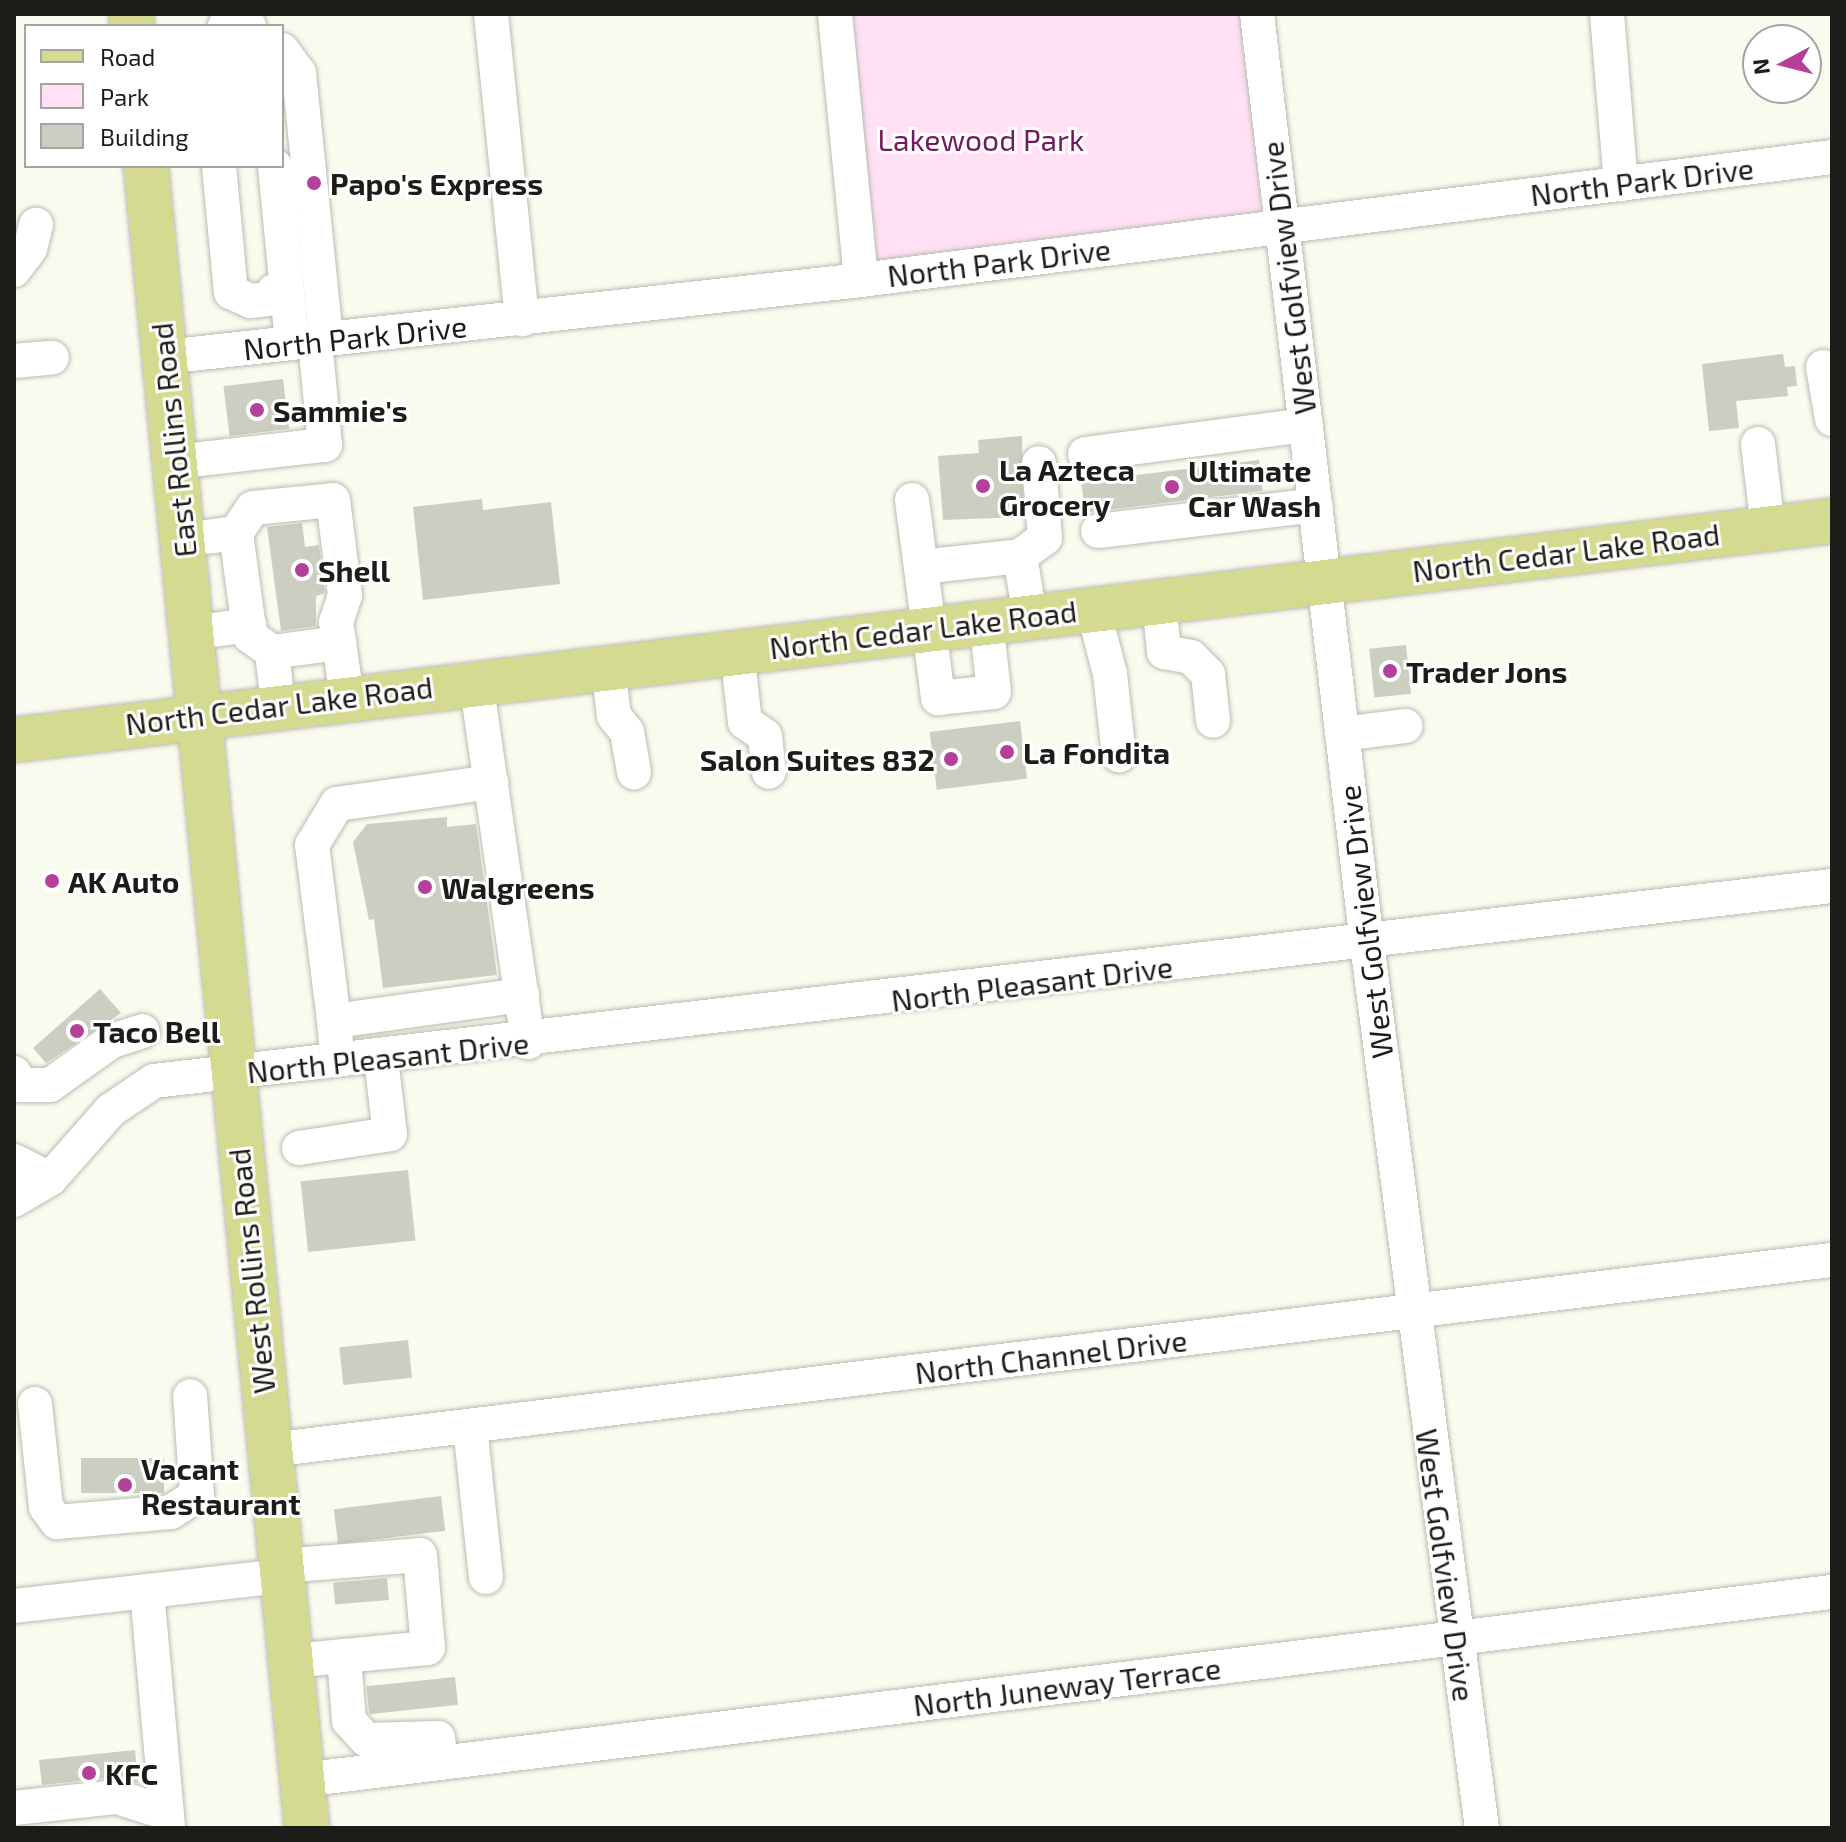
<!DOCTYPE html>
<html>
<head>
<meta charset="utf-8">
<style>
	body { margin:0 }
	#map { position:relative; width:1846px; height:1842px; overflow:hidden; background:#f9fbee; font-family:"Exo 2",sans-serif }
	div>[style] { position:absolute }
	.green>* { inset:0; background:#ffe0f5 }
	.building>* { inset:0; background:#cbcec1; transform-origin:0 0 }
	.roads { filter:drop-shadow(0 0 2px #babcb0) drop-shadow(0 0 2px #babcb0) }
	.minor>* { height:34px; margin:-17px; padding:0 17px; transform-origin:17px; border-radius:17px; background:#fff }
	.major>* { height:44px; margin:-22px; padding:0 22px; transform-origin:22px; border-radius:22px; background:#d4db91 }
	.dots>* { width:22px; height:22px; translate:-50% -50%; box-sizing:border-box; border:4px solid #fff; border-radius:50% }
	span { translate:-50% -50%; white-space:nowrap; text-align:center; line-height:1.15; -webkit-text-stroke:6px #fff; paint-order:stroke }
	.park-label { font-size:30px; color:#721a5f }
	.street-label { font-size:30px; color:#1c1c18 }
	.poi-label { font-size:30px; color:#1c1c18; font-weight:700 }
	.left { translate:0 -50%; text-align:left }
	.right { translate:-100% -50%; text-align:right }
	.frame { position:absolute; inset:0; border:16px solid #1c1c18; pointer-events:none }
	.legend { position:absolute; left:24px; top:24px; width:260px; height:144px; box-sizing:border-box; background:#fff; border:2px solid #a4a4a3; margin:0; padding:10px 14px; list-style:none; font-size:24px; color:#1c1c18 }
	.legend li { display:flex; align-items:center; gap:16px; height:40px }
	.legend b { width:40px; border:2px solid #a4a4a3 }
	.north { position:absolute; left:1742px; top:24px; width:80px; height:80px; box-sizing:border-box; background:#fff; border:2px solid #a4a4a3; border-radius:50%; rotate:263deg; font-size:22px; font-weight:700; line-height:32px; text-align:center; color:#1c1c18 }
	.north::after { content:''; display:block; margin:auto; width:28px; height:36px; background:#b4409a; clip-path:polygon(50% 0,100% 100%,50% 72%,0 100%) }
</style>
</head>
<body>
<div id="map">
	<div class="green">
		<div style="clip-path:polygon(843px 14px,1243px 14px,1263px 229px,870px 279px)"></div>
	</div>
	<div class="building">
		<div style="clip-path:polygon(1783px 354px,1785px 367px,1795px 366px,1797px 386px,1787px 387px,1788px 396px,1736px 401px,1739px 428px,1709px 431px,1702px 364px)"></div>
		<div style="left:283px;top:379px;width:50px;height:60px;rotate:83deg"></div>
		<div style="clip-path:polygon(1022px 436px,1023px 517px,943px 520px,938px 456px,979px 453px,978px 440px)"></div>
		<div style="left:1259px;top:460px;width:31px;height:179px;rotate:83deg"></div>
		<div style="clip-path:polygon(482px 499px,483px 510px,551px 502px,560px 584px,423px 600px,413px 507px)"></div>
		<div style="clip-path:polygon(302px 523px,305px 547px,319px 545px,325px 593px,316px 596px,316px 626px,281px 631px,267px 527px)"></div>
		<div style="left:1406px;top:645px;width:49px;height:37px;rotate:84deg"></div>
		<div style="left:1020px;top:721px;width:58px;height:91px;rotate:83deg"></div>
		<div style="clip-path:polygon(447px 817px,447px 827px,476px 824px,497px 975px,383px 988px,374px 919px,369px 920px,353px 842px,367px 824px)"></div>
		<div style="clip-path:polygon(100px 989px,121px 1013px,46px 1063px,33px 1048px)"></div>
		<div style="left:408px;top:1170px;width:71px;height:108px;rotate:84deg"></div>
		<div style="left:408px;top:1340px;width:38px;height:69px;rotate:84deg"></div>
		<div style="left:164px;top:1458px;width:35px;height:83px;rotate:90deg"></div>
		<div style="left:441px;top:1496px;width:35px;height:108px;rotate:83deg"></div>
		<div style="left:387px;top:1578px;width:22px;height:54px;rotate:85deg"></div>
		<div style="left:455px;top:1677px;width:28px;height:89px;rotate:84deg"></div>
		<div style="clip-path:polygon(135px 1750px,138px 1783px,115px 1777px,42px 1785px,39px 1760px)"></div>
	</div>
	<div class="roads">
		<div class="minor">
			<div style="left:491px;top:14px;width:307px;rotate:84.2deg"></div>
			<div style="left:835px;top:14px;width:267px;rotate:84.4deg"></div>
			<div style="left:1257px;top:14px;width:935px;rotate:83.25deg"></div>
			<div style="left:1367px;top:943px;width:892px;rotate:82.6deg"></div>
			<div style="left:1607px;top:14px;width:171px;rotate:85.3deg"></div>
			<div style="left:225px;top:26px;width:24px"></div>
			<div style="left:282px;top:50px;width:29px;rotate:54deg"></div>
			<div style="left:299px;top:73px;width:268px;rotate:84.2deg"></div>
			<div style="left:219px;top:166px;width:127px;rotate:84.6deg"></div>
			<div style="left:231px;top:292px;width:21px;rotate:25deg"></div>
			<div style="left:250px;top:301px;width:18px;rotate:-6deg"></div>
			<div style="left:268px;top:299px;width:10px;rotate:-53deg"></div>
			<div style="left:275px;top:166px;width:178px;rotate:84.5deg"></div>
			<div style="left:14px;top:270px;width:26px;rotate:-53deg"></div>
			<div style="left:30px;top:249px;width:25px;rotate:-76deg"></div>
			<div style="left:165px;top:357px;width:700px;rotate:-6.31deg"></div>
			<div style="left:861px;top:280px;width:979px;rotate:-7.22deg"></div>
			<div style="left:14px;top:361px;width:38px;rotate:-5deg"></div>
			<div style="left:1823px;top:367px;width:53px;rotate:80.2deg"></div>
			<div style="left:1758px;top:444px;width:85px;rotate:83.2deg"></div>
			<div style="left:1085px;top:454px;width:223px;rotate:-7.5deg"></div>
			<div style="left:175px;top:462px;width:151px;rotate:-6.5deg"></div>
			<div style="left:325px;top:445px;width:104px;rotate:-95.5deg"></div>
			<div style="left:912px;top:500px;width:200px;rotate:82.5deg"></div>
			<div style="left:938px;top:698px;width:56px;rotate:-6.1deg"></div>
			<div style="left:994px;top:692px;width:71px;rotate:-96.4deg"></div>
			<div style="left:1098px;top:531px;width:219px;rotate:-6.8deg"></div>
			<div style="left:236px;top:533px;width:104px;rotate:82.3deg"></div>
			<div style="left:250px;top:636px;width:27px;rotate:36deg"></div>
			<div style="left:272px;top:652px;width:53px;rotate:83.5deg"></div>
			<div style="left:183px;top:540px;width:53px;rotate:-7.5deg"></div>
			<div style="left:236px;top:533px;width:30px;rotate:-56deg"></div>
			<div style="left:253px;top:508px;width:80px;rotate:-5.7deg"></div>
			<div style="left:333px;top:500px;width:96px;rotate:82.8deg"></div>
			<div style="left:345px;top:595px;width:28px;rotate:108deg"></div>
			<div style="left:336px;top:622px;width:76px;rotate:81.7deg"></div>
			<div style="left:921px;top:567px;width:100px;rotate:-6.3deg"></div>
			<div style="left:1159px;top:601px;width:51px;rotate:84.4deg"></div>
			<div style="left:1164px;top:652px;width:27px;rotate:10deg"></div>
			<div style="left:1191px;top:657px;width:24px;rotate:45deg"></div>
			<div style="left:1208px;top:674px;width:47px;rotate:83.9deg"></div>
			<div style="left:1093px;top:609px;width:67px;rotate:75.3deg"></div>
			<div style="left:1110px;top:674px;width:82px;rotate:83.7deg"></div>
			<div style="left:1030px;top:616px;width:61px;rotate:-99.5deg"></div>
			<div style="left:1020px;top:556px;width:31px;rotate:-36deg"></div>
			<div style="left:1045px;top:538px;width:75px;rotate:-94.6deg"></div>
			<div style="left:192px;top:633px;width:58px;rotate:-8deg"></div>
			<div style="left:737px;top:651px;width:71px;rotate:83.6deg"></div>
			<div style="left:745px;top:722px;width:24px;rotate:35deg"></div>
			<div style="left:765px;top:736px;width:36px;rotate:84deg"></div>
			<div style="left:272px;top:652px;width:68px;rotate:-7.7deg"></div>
			<div style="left:608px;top:666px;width:50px;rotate:83.2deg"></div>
			<div style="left:614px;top:716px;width:21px;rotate:51deg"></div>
			<div style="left:627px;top:732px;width:41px;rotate:80.1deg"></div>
			<div style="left:476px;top:681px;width:365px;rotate:81.8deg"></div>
			<div style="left:1342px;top:734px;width:64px;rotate:-7.2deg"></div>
			<div style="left:334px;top:1021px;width:177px;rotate:-97.1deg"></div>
			<div style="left:312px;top:845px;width:48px;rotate:-58.6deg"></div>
			<div style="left:337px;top:804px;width:156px;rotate:-8.1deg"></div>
			<div style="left:336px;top:1043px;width:22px;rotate:-95deg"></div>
			<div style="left:334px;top:1021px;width:190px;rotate:-7.9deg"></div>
			<div style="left:14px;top:1073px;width:14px;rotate:60deg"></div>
			<div style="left:21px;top:1085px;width:29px"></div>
			<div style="left:50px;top:1085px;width:76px;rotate:-35.4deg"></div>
			<div style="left:112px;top:1041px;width:32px;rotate:-18deg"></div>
			<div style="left:299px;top:1148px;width:92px;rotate:-8.7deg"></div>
			<div style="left:390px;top:1134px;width:77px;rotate:-96.8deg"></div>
			<div style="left:14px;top:1161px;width:40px;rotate:26.6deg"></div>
			<div style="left:50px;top:1179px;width:92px;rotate:-48.5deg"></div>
			<div style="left:111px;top:1110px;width:52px;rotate:-34deg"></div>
			<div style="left:154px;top:1081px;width:1689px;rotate:-6.63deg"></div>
			<div style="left:14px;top:1200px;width:42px;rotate:-30.3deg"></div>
			<div style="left:35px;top:1404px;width:104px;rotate:83.9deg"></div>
			<div style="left:46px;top:1507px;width:19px;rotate:54deg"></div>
			<div style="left:57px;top:1522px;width:114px;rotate:-5deg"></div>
			<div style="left:171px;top:1512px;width:31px;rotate:-33deg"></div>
			<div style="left:197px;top:1495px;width:99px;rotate:-94deg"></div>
			<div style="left:470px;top:1426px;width:152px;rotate:84deg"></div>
			<div style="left:270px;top:1450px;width:1574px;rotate:-6.94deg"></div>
			<div style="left:281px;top:1566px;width:139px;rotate:-4.5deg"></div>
			<div style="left:420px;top:1555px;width:93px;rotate:85.1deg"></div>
			<div style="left:428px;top:1648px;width:139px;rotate:174.6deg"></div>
			<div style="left:147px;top:1591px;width:238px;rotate:84.9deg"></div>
			<div style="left:14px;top:1606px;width:270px;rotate:-6.4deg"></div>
			<div style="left:344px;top:1656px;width:65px;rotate:85.6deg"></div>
			<div style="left:349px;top:1721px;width:26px;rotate:47deg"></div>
			<div style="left:367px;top:1740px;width:71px;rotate:-1.6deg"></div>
			<div style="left:438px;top:1738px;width:25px;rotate:83deg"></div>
			<div style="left:302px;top:1780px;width:1542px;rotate:-7.01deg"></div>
			<div style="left:14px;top:1808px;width:104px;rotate:-6.1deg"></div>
			<div style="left:117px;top:1797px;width:52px;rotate:17.7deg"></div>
		</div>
		<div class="major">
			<div style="left:131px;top:14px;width:12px;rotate:85deg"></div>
			<div style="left:146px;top:166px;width:1670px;rotate:84.47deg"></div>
			<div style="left:14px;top:740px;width:1831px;rotate:-6.87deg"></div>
		</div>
	</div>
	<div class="dots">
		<div style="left:314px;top:183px;background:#b4409a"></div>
		<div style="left:257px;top:410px;background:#b4409a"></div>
		<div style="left:983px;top:486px;background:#b4409a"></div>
		<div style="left:1172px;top:487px;background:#b4409a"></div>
		<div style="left:302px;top:570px;background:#b4409a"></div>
		<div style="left:1390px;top:671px;background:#b4409a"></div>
		<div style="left:1007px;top:752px;background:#b4409a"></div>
		<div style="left:951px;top:759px;background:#b4409a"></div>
		<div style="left:52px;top:881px;background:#b4409a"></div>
		<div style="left:425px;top:887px;background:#b4409a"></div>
		<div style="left:77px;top:1031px;background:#b4409a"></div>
		<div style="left:125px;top:1485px;background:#b4409a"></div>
		<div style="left:89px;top:1773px;background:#b4409a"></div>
	</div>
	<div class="park-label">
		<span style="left:981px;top:139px">Lakewood Park</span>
	</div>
	<div class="street-label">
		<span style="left:1642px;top:181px;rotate:-7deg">North Park Drive</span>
		<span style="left:999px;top:262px;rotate:-7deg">North Park Drive</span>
		<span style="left:1288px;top:278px;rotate:-97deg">West Golfview Drive</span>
		<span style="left:355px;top:337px;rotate:-6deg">North Park Drive</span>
		<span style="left:173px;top:440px;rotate:-96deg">East Rollins Road</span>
		<span style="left:1566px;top:552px;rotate:-7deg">North Cedar Lake Road</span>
		<span style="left:923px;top:629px;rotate:-7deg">North Cedar Lake Road</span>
		<span style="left:279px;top:705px;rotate:-7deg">North Cedar Lake Road</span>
		<span style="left:1365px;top:922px;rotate:-97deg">West Golfview Drive</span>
		<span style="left:1032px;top:983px;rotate:-7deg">North Pleasant Drive</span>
		<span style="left:388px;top:1057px;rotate:-6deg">North Pleasant Drive</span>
		<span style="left:251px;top:1271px;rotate:-96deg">West Rollins Road</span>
		<span style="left:1051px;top:1356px;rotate:-7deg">North Channel Drive</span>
		<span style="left:1446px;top:1565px;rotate:82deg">West Golfview Drive</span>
		<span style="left:1067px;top:1686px;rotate:-7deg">North Juneway Terrace</span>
	</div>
	<div class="poi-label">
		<span class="left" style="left:330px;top:183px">Papo's Express</span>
		<span class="left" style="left:273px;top:410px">Sammie's</span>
		<span class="left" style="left:999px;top:486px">La Azteca<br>Grocery</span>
		<span class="left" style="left:1188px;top:487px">Ultimate<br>Car Wash</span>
		<span class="left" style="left:318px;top:570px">Shell</span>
		<span class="left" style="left:1406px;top:671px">Trader Jons</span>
		<span class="left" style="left:1023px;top:752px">La Fondita</span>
		<span class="right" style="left:935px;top:759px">Salon Suites 832</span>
		<span class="left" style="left:68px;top:881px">AK Auto</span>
		<span class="left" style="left:441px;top:887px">Walgreens</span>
		<span class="left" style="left:93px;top:1031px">Taco Bell</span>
		<span class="left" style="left:141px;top:1485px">Vacant<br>Restaurant</span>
		<span class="left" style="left:105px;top:1773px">KFC</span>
	</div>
	<div class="frame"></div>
	<ul class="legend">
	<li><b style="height:10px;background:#d4db91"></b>Road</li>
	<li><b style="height:22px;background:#ffe0f5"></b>Park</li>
	<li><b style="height:22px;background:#cbcec1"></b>Building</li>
	</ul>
	<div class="north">N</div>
</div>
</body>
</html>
